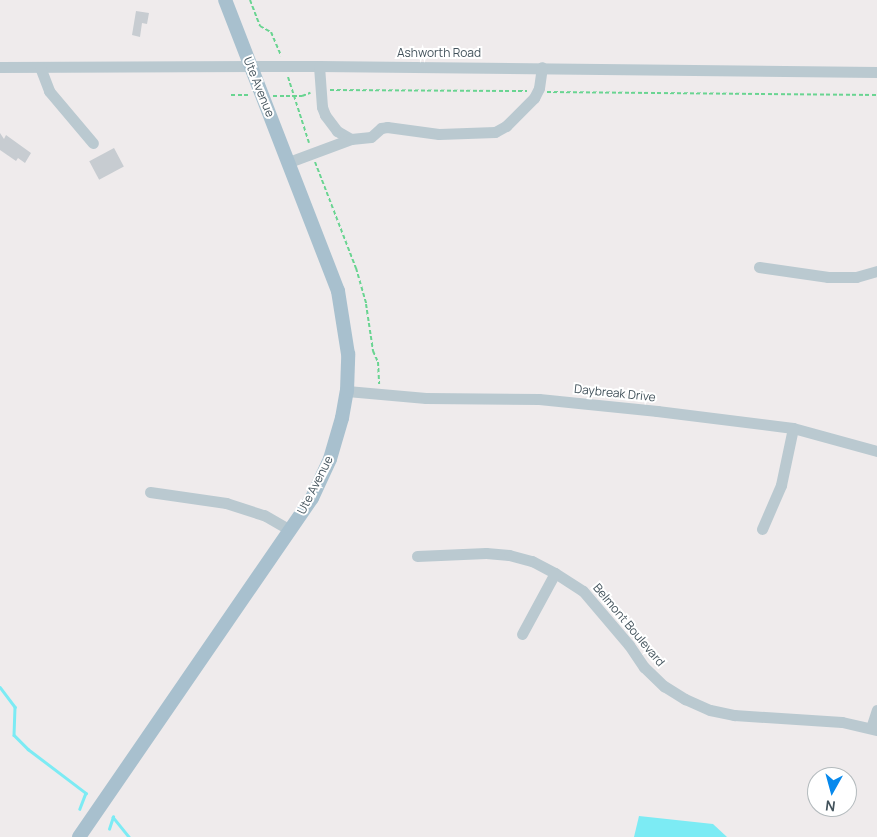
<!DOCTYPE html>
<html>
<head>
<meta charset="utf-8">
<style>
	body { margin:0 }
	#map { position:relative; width:877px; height:837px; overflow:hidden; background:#efebec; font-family:Manrope,sans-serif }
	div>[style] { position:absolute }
	.water>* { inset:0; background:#7cebf4 }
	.stream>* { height:2.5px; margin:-1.25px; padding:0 1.25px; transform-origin:1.25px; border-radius:1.25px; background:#7cebf4 }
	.building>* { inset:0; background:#c7ccd1; transform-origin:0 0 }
	.path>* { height:2px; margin-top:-1px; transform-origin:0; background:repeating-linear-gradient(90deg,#69d491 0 4px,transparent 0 6.5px) }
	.minor>* { height:11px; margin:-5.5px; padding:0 5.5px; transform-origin:5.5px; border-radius:5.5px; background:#bac9d0 }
	.major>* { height:14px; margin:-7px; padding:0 7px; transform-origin:7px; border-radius:7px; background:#a8c0ce }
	span { translate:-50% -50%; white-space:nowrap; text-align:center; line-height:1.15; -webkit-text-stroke:4px #fff; paint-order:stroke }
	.street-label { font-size:12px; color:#42525b }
	.north { position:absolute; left:807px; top:767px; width:50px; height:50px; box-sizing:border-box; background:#fff; border:1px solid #b3babd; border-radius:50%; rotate:187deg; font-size:14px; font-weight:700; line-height:20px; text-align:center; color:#42525b }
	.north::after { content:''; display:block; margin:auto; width:18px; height:22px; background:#0789ed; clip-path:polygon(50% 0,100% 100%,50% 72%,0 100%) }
</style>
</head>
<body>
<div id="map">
	<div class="water">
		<div style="clip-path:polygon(639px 816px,713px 824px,727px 837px,634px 837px)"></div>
	</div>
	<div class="stream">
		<div style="left:0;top:687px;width:25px;rotate:53deg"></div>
		<div style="left:15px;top:707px;width:28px;rotate:92deg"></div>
		<div style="left:14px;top:735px;width:20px;rotate:45deg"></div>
		<div style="left:28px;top:749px;width:73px;rotate:37.2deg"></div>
		<div style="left:86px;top:793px;width:17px;rotate:111deg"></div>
		<div style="left:109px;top:829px;width:13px;rotate:-72deg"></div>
		<div style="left:113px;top:817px;width:26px;rotate:51deg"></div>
	</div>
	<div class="building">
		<div style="clip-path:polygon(136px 11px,149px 13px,147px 24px,142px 23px,140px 37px,132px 35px)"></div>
		<div style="clip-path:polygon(0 133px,4px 139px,6px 135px,31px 153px,25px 163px,18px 158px,16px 161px,0 150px)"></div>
		<div style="left:114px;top:148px;width:21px;height:28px;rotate:62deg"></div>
	</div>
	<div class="path">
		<div style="left:250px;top:0;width:28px;rotate:69deg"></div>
		<div style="left:260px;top:26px;width:13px;rotate:29deg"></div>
		<div style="left:271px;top:32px;width:26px;rotate:67deg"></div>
		<div style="left:288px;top:77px;width:69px;rotate:72.3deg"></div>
		<div style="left:330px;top:90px;width:197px;rotate:0.3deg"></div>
		<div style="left:547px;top:92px;width:330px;rotate:0.5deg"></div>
		<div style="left:231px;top:95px;width:20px"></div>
		<div style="left:273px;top:96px;width:29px"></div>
		<div style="left:302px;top:96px;width:9px;rotate:-21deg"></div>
		<div style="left:315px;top:162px;width:114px;rotate:68.9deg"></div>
		<div style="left:356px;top:268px;width:37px;rotate:74deg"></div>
		<div style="left:366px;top:304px;width:48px;rotate:81.5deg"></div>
		<div style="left:373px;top:351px;width:12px;rotate:66deg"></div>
		<div style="left:378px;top:362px;width:22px;rotate:87deg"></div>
	</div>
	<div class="minor">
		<div style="left:319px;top:66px;width:41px;rotate:85.8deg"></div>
		<div style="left:322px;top:107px;width:9px;rotate:69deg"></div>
		<div style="left:325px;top:115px;width:20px;rotate:53deg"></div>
		<div style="left:337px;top:131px;width:16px;rotate:30deg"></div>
		<div style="left:0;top:67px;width:319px;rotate:-0.2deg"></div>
		<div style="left:319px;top:66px;width:558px;rotate:0.62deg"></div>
		<div style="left:40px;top:67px;width:26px;rotate:69deg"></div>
		<div style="left:49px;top:91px;width:68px;rotate:49.8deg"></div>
		<div style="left:289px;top:162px;width:66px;rotate:-20.4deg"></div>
		<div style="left:351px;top:139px;width:20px;rotate:-6deg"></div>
		<div style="left:371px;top:137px;width:13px;rotate:-42deg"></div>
		<div style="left:381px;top:128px;width:6px;rotate:-9deg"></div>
		<div style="left:387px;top:127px;width:52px;rotate:7.7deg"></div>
		<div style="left:439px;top:134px;width:56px;rotate:-2deg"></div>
		<div style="left:495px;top:132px;width:13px;rotate:-29deg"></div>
		<div style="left:506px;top:126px;width:40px;rotate:-45deg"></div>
		<div style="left:534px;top:98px;width:11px;rotate:-63deg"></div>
		<div style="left:539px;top:88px;width:21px;rotate:-82deg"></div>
		<div style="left:759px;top:267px;width:70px;rotate:8.2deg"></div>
		<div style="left:828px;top:277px;width:28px"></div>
		<div style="left:856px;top:277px;width:22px;rotate:-16deg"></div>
		<div style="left:347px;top:391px;width:79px;rotate:5.1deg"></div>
		<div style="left:426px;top:398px;width:113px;rotate:0.5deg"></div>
		<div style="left:539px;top:399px;width:119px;rotate:5.8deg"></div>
		<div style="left:657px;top:411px;width:137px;rotate:7.1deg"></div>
		<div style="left:793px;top:428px;width:87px;rotate:15.3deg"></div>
		<div style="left:150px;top:492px;width:77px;rotate:8.2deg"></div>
		<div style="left:226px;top:503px;width:40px;rotate:18deg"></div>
		<div style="left:264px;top:515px;width:30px;rotate:30deg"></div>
		<div style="left:762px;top:529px;width:48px;rotate:-66.6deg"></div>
		<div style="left:781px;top:485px;width:58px;rotate:-78.1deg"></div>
		<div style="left:417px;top:556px;width:69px;rotate:-2.5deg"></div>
		<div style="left:486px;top:553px;width:23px;rotate:5deg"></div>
		<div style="left:509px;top:555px;width:24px;rotate:15deg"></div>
		<div style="left:532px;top:561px;width:26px;rotate:28deg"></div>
		<div style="left:555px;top:573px;width:33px;rotate:33deg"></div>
		<div style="left:583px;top:591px;width:71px;rotate:49.6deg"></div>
		<div style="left:629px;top:645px;width:27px;rotate:56deg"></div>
		<div style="left:644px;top:667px;width:28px;rotate:44deg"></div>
		<div style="left:664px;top:686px;width:25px;rotate:32deg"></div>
		<div style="left:685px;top:699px;width:27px;rotate:24deg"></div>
		<div style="left:710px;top:710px;width:25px;rotate:12deg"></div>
		<div style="left:734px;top:715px;width:108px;rotate:3.7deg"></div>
		<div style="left:842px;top:722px;width:36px;rotate:13deg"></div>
		<div style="left:522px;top:634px;width:69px;rotate:-61.6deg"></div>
		<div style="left:871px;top:728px;width:19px;rotate:-72deg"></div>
	</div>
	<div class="major">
		<div style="left:79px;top:837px;width:411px;rotate:-55.5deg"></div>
		<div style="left:312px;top:498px;width:43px;rotate:-65.2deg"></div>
		<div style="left:330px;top:459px;width:43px;rotate:-73.7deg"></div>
		<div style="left:342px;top:418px;width:27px;rotate:-80deg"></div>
		<div style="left:347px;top:391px;width:37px;rotate:-88deg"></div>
		<div style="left:348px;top:354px;width:64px;rotate:-99deg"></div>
		<div style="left:338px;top:291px;width:312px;rotate:-111.2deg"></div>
	</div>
	<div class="street-label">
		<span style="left:439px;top:53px">Ashworth Road</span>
		<span style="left:259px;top:87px;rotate:68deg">Ute Avenue</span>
		<span style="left:615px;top:393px;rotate:6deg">Daybreak Drive</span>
		<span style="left:315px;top:485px;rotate:-63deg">Ute Avenue</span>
		<span style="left:629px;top:625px;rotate:50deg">Belmont Boulevard</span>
	</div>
	<div class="north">N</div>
</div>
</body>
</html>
